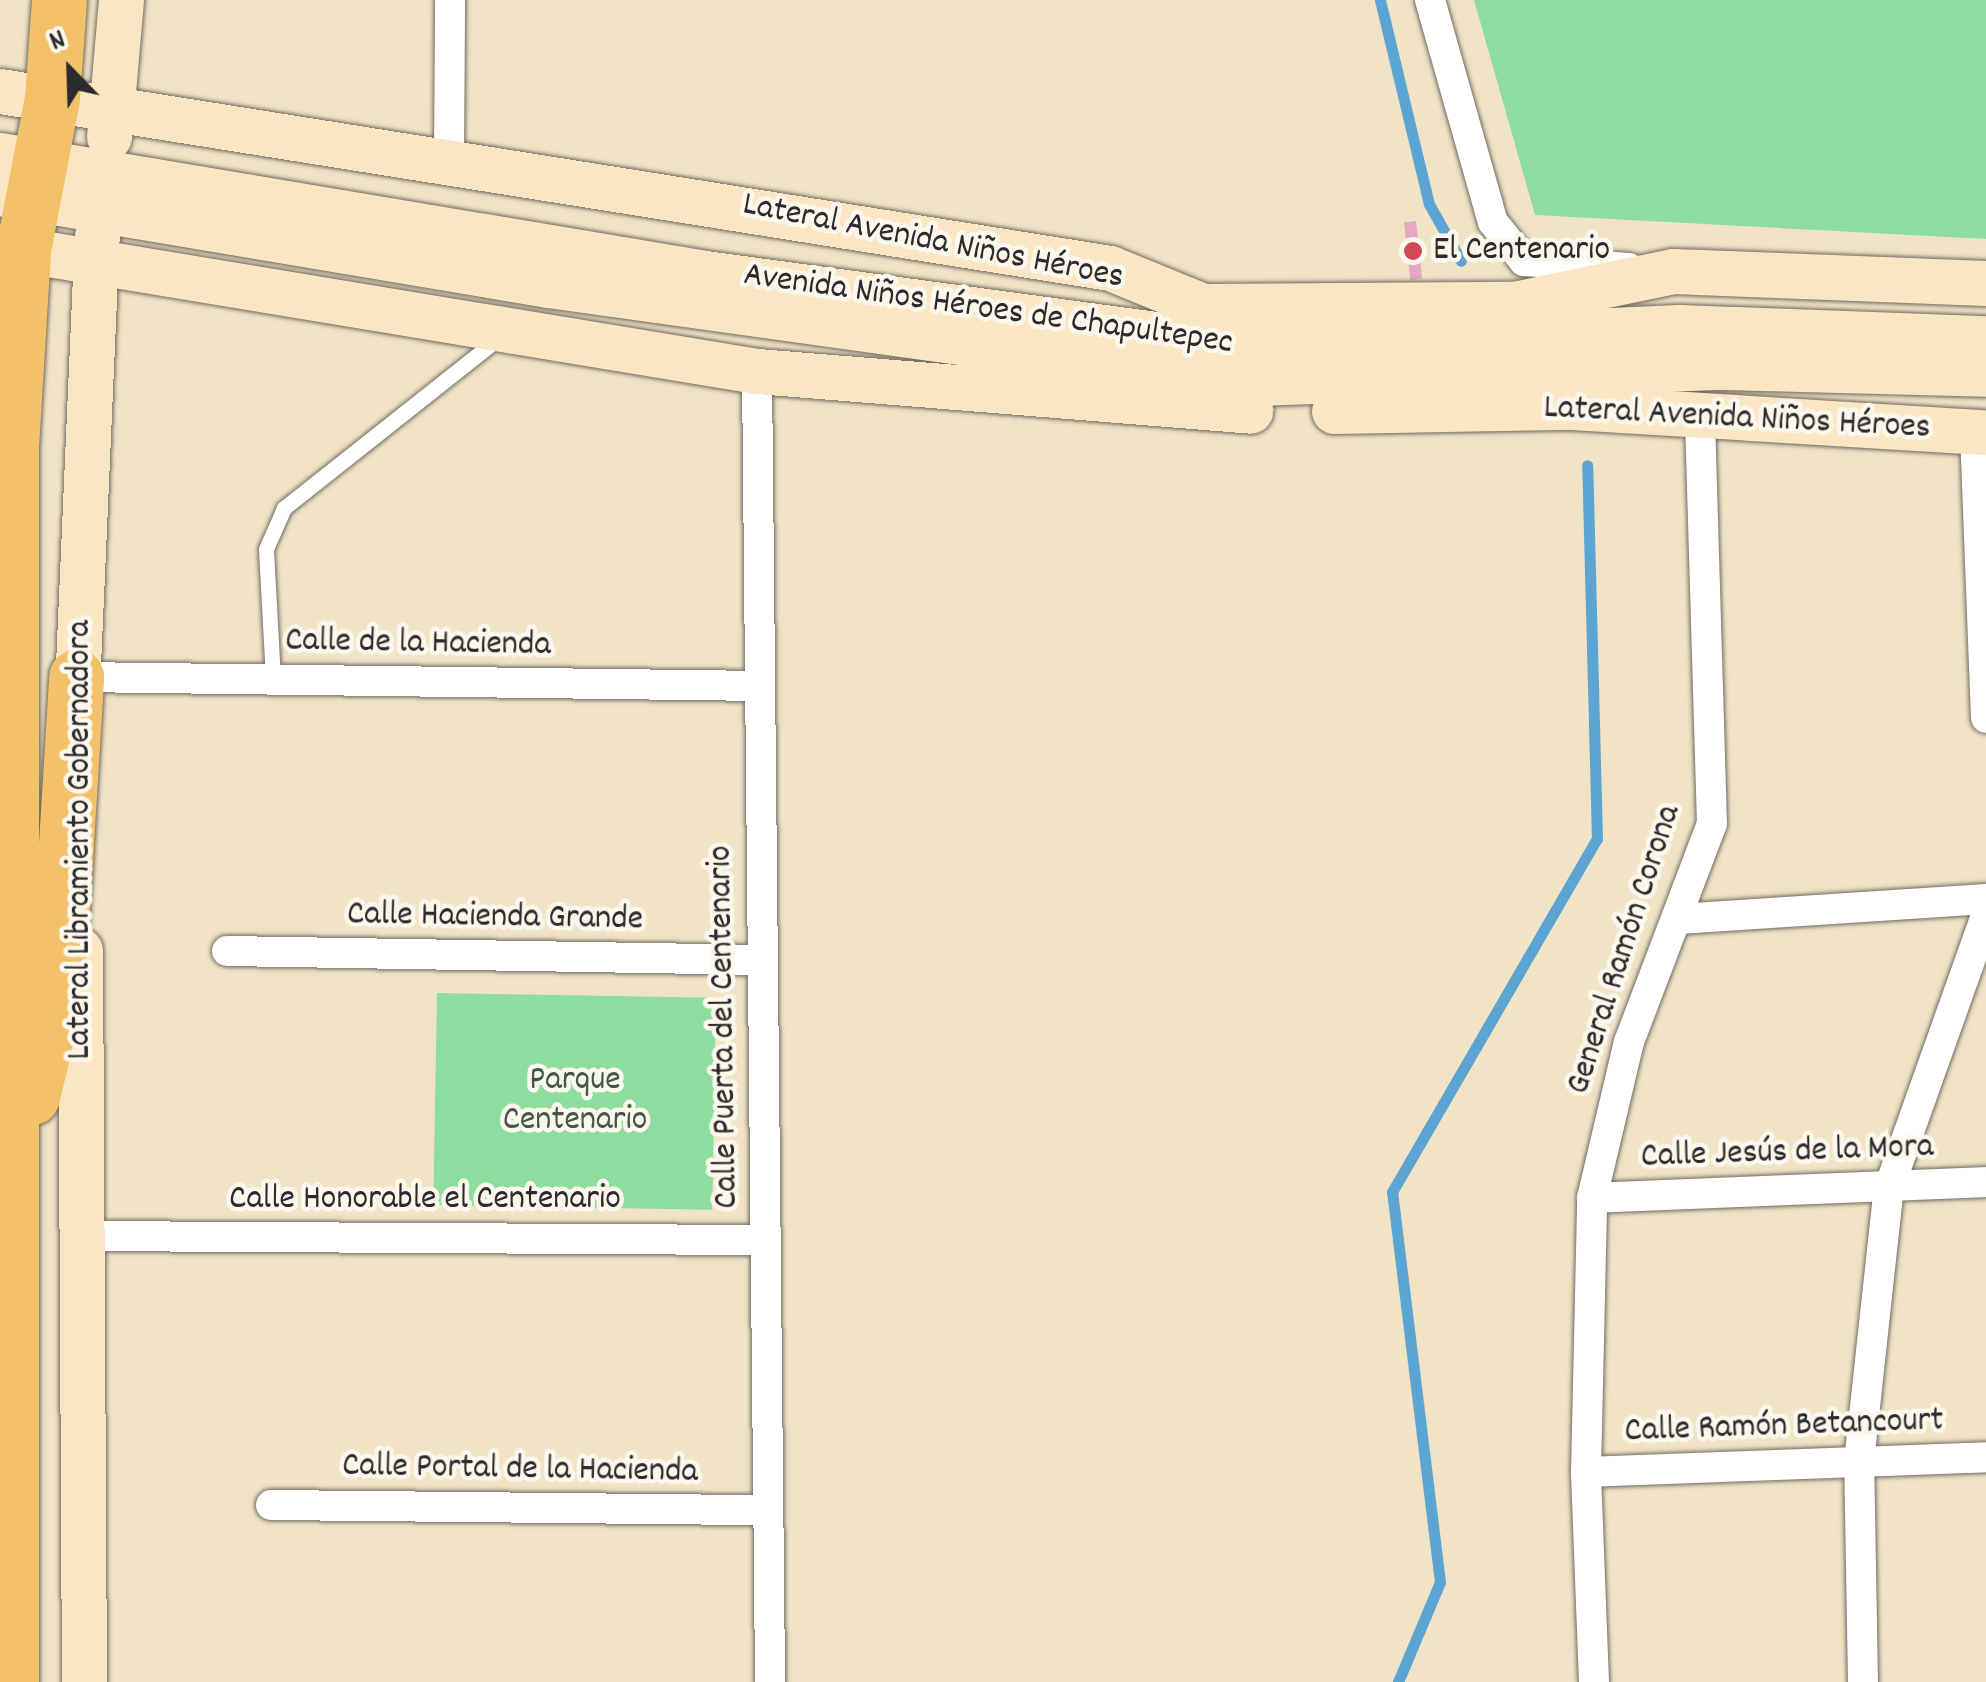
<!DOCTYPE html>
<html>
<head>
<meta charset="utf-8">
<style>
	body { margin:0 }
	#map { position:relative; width:1986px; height:1682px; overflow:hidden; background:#f1e3c6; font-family:Dekko,sans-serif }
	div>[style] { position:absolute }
	.green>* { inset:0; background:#8dde9e; transform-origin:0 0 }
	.stream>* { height:11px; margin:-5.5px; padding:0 5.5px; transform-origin:5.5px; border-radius:5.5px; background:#5ca5d3 }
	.building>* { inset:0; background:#e4a8c0; transform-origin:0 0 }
	.roads { filter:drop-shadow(0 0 2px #706b61) drop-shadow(0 0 2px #706b61) }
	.lane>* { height:15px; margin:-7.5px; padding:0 7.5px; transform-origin:7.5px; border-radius:7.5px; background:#fff }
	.street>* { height:30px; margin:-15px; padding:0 15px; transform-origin:15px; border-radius:15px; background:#fff }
	.secondary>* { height:45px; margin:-22.5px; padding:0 22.5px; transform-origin:22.5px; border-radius:22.5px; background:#fbe6c4 }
	.highway>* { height:55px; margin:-27.5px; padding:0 27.5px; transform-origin:27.5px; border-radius:27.5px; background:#f4c16b }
	.dots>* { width:28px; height:28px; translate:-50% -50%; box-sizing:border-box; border:5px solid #fbf7ec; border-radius:50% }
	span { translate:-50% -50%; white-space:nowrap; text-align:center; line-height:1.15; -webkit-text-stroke:9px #fbf7ec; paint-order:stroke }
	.street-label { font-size:35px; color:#2b2b2b }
	.poi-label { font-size:35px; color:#2b2b2b }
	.left { translate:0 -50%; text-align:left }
	.park-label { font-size:35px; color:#445848 }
	.north { position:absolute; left:20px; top:20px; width:100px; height:100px; -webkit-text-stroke:8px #fbf7ec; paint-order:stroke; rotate:337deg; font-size:28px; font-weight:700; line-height:40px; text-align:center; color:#2b2b2b }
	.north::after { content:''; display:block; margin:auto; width:35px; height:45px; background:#2b2b2b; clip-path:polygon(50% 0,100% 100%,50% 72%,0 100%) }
</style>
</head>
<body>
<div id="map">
	<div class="green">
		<div style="clip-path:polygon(1474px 0,1986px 0,1986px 239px,1535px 215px)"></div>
		<div style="left:437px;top:993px;width:279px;height:212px;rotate:1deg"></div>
	</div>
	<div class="stream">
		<div style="left:1380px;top:0;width:210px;rotate:76.5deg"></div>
		<div style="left:1429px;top:204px;width:65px;rotate:60.7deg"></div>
		<div style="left:1398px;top:1682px;width:108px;rotate:-67.2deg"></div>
		<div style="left:1440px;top:1582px;width:393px;rotate:-97deg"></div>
		<div style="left:1392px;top:1192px;width:408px;rotate:-59.9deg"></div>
		<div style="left:1597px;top:839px;width:374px;rotate:-91.5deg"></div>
	</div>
	<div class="building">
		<div style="left:1416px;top:221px;width:58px;height:12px;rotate:84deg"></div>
	</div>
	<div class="roads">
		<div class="lane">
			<div style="left:273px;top:679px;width:130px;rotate:-93.1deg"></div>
			<div style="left:266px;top:549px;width:45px;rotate:-66.3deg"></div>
			<div style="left:284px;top:508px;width:275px;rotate:-38.4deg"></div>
		</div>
		<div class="street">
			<div style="left:1430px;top:0;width:231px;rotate:74.2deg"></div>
			<div style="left:1493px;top:222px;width:50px;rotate:51.5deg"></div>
			<div style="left:1524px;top:261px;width:105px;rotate:3.8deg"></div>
			<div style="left:449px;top:157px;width:157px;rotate:-89.6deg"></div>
			<div style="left:757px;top:371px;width:1311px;rotate:89.43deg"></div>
			<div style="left:1975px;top:432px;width:286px;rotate:87.8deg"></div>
			<div style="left:76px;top:677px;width:684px;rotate:0.75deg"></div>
			<div style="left:1678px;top:919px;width:309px;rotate:-3.7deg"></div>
			<div style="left:227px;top:951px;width:535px;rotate:0.96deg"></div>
			<div style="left:1592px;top:1198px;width:394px;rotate:-2.3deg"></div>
			<div style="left:85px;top:1236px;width:680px;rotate:0.34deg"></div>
			<div style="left:1586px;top:1472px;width:400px;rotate:-2.1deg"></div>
			<div style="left:271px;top:1505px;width:497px;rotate:0.6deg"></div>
			<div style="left:1594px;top:1682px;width:210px;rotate:-92.2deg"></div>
			<div style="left:1586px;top:1472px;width:274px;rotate:-88.7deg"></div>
			<div style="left:1592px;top:1198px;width:160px;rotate:-76.7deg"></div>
			<div style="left:1629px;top:1042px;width:233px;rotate:-69.2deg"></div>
			<div style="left:1712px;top:824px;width:406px;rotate:-91.7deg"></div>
			<div style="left:1863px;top:1682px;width:220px;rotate:-91deg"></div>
			<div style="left:1859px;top:1462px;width:276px;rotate:-83.8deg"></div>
			<div style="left:1889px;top:1188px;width:289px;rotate:-70.4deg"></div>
		</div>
		<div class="secondary">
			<div style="left:0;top:91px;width:1124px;rotate:9.06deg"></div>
			<div style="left:1110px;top:268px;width:100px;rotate:22.2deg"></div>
			<div style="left:1203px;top:306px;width:311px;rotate:-0.4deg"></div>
			<div style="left:1514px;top:304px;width:162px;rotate:-11.7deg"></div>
			<div style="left:1673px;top:271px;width:313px;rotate:2.2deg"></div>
			<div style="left:109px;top:137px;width:138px;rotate:-85deg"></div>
			<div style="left:0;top:155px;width:715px;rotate:9.5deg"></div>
			<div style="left:705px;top:273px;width:544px;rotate:7.71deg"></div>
			<div style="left:1244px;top:346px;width:436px;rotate:-2.5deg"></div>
			<div style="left:1680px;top:327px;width:306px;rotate:2.1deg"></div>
			<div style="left:0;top:193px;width:556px;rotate:9.53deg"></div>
			<div style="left:548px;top:285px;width:715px;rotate:7.88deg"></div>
			<div style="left:1256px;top:383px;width:468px;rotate:-2deg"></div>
			<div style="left:1724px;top:367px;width:262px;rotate:1.5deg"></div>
			<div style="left:0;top:246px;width:767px;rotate:9.38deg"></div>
			<div style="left:757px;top:371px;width:495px;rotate:4.6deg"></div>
			<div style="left:1334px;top:411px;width:238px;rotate:-1deg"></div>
			<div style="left:1572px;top:407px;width:415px;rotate:3.5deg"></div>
			<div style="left:76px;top:711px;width:475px;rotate:-87.5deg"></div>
			<div style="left:80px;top:950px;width:732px;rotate:89.69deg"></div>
		</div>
		<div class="highway">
			<div style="left:32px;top:1097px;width:109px;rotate:-76.7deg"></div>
			<div style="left:57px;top:991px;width:315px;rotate:-86.5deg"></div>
			<div style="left:11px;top:1682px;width:1235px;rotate:-90deg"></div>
			<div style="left:11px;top:447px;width:197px;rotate:-86.5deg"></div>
			<div style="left:23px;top:250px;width:155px;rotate:-79.2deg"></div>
			<div style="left:52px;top:98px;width:98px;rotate:-85.9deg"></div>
		</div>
	</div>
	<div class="dots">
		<div style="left:1413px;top:251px;background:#d1495b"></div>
	</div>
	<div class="street-label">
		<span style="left:933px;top:242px;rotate:11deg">Lateral Avenida Niños Héroes</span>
		<span style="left:988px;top:310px;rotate:8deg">Avenida Niños Héroes de Chapultepec</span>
		<span style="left:1737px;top:419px;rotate:3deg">Lateral Avenida Niños Héroes</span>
		<span style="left:418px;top:644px;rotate:1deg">Calle de la Hacienda</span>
		<span style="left:81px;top:840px;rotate:-90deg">Lateral Libramiento Gobernadora</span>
		<span style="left:495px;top:918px;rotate:1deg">Calle Hacienda Grande</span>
		<span style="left:1625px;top:950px;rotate:-72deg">General Ramón Corona</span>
		<span style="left:725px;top:1027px;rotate:-91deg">Calle Puerta del Centenario</span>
		<span style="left:1787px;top:1153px;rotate:-2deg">Calle Jesús de la Mora</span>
		<span style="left:425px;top:1200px">Calle Honorable el Centenario</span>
		<span style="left:1784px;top:1427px;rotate:-2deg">Calle Ramón Betancourt</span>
		<span style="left:520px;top:1470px;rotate:1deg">Calle Portal de la Hacienda</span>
	</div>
	<div class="poi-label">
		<span class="left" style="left:1433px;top:251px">El Centenario</span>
	</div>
	<div class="park-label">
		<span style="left:575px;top:1101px">Parque<br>Centenario</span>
	</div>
	<div class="north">N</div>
</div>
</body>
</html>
